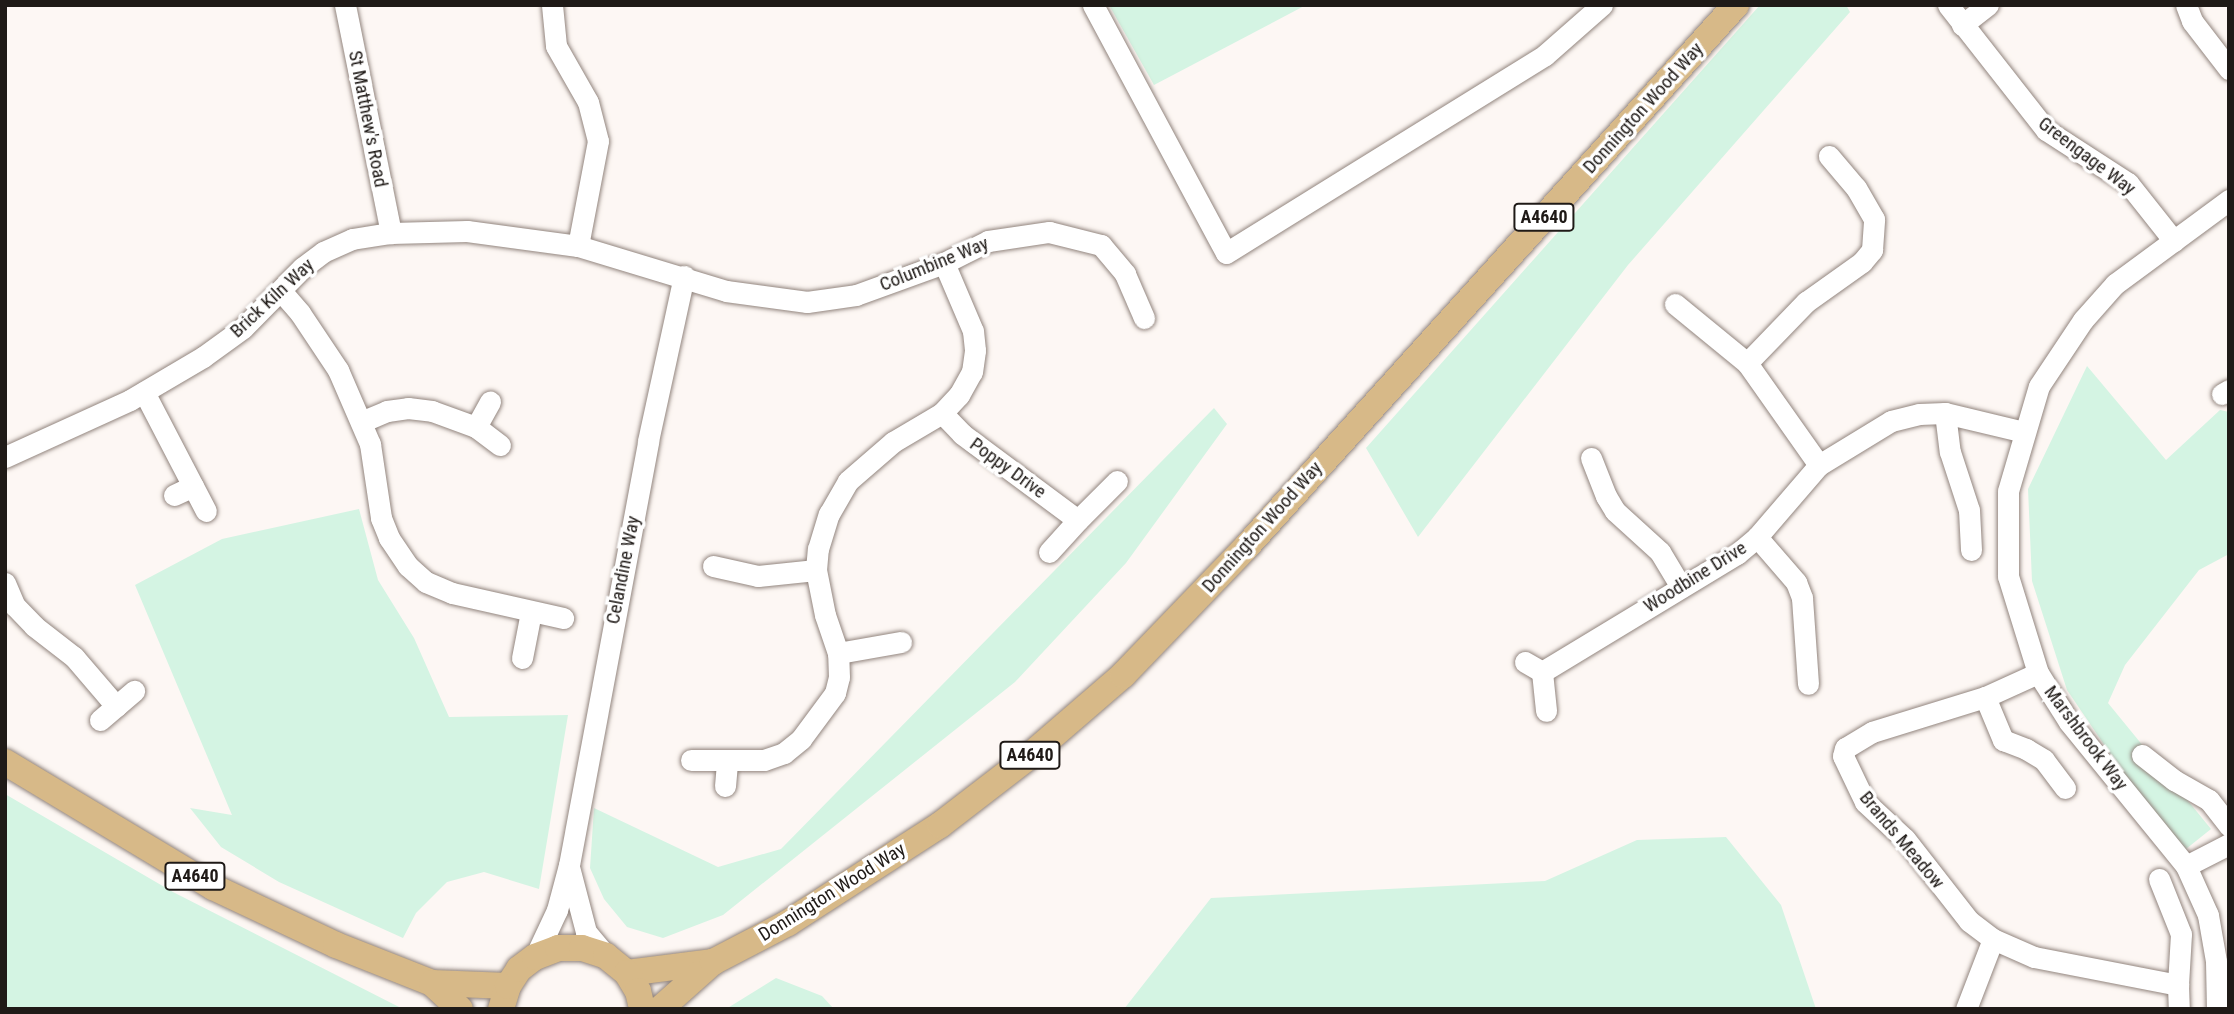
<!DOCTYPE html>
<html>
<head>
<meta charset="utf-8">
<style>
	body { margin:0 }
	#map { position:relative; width:2234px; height:1014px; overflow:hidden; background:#fdf7f4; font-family:"Roboto Condensed",sans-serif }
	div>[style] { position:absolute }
	.green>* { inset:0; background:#d4f4e3 }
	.roads { filter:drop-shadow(0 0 2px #92857e) drop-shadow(0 0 2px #92857e) }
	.minor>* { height:21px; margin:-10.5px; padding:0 10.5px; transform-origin:10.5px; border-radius:10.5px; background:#fff }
	.major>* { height:26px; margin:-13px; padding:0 13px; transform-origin:13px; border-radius:13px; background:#d7b988 }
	span { translate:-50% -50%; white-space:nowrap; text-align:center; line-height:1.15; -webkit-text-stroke:7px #fff; paint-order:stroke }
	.shield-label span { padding:2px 5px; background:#fff; border:2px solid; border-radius:5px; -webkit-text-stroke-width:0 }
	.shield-label { font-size:18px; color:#1f1a17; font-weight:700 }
	.street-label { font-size:19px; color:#1f1a17 }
	.frame { position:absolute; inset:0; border:7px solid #1f1a17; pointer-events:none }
</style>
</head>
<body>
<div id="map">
	<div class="green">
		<div style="clip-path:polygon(1109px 5px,1306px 5px,1154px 85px)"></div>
		<div style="clip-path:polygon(1760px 5px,1846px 5px,1850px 12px,1628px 265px,1418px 537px,1366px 448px)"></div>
		<div style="clip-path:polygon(2087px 366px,2166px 460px,2220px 410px,2229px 412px,2229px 554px,2199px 570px,2125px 665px,2108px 703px,2211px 829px,2186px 849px,2130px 783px,2067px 690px,2032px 581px,2028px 489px)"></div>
		<div style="clip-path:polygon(1214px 408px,1227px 424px,1126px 563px,1015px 682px,723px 915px,663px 938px,627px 927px,604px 899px,590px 868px,594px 808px,718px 867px,781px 849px)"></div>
		<div style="clip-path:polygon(359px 509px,378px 580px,414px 638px,449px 717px,568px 715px,539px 889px,484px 872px,447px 882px,416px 913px,403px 938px,279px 882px,221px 847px,190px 808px,232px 815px,135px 585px,222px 539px)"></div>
		<div style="clip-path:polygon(5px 794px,173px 892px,403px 1009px,5px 1009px)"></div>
		<div style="clip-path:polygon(1726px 837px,1781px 905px,1816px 1009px,1124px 1009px,1211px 898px,1545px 881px,1637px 840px)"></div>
		<div style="clip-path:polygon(776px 978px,822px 996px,834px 1009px,726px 1009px)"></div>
	</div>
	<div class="roads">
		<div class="minor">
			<div style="left:345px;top:5px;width:233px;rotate:78.6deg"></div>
			<div style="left:552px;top:5px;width:41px;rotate:84.4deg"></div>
			<div style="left:556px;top:46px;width:64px;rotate:60.3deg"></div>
			<div style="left:588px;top:102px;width:40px;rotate:75.6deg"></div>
			<div style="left:598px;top:141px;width:107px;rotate:100.8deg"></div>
			<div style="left:1093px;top:5px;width:281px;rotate:61.8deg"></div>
			<div style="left:1226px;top:253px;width:375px;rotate:-31.8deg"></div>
			<div style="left:1545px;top:55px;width:76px;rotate:-41.3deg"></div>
			<div style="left:1948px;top:5px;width:159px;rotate:51.9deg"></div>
			<div style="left:2046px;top:130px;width:98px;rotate:32.9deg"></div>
			<div style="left:2128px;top:183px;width:74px;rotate:51.6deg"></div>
			<div style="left:2186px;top:5px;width:17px;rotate:69deg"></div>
			<div style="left:2192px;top:21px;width:61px;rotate:52.4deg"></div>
			<div style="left:1962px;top:25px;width:33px;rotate:-38deg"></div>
			<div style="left:281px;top:291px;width:29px;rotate:49deg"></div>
			<div style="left:300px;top:313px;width:69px;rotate:56.3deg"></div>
			<div style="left:338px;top:370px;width:81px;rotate:66.6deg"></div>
			<div style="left:370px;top:444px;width:75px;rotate:81.5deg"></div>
			<div style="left:381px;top:518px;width:22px;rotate:68deg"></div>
			<div style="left:389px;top:538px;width:34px;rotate:56deg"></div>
			<div style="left:408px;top:566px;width:24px;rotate:42deg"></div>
			<div style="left:426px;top:582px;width:28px;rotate:23deg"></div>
			<div style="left:452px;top:593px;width:114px;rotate:12.7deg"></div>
			<div style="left:1675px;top:304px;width:93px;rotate:39.3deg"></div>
			<div style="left:1747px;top:363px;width:125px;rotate:54.8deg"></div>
			<div style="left:1747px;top:363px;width:85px;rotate:-46deg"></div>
			<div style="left:1806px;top:302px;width:69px;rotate:-35.5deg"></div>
			<div style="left:1862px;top:262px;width:16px;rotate:-50deg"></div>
			<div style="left:1872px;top:250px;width:31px;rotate:-86deg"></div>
			<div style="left:1874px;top:219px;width:36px;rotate:-120deg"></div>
			<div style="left:1856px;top:188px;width:42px;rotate:-130.2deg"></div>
			<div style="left:144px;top:392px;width:134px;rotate:62.5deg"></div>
			<div style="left:2222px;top:394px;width:8px;rotate:-30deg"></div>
			<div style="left:942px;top:413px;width:29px;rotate:46deg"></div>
			<div style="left:962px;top:434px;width:144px;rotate:36.6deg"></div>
			<div style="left:1078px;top:520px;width:55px;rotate:-45deg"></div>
			<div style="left:1945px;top:413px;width:39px;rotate:83deg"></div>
			<div style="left:1950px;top:452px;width:61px;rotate:71.9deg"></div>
			<div style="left:1969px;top:510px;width:40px;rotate:87.1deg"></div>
			<div style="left:361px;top:422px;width:28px;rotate:-23deg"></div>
			<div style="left:387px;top:411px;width:21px;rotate:-8deg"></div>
			<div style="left:408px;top:408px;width:24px;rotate:7deg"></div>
			<div style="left:432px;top:411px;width:47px;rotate:20deg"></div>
			<div style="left:476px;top:427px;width:30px;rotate:37deg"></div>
			<div style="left:476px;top:427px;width:29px;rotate:-61deg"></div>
			<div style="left:5px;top:457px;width:137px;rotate:-24.5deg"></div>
			<div style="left:130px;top:400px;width:85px;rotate:-30.5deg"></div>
			<div style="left:203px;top:357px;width:49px;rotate:-35.9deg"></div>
			<div style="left:243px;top:328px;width:84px;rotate:-45.5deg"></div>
			<div style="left:302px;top:268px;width:26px;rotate:-37deg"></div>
			<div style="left:323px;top:252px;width:32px;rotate:-24deg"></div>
			<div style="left:352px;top:239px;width:39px;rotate:-9deg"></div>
			<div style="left:391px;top:233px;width:76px;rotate:-1.5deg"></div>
			<div style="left:467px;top:231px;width:112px;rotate:7.7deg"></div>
			<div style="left:578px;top:246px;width:155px;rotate:16.9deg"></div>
			<div style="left:726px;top:291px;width:82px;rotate:7.7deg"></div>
			<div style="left:807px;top:302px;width:49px;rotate:-8.1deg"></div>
			<div style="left:856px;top:295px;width:94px;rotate:-20deg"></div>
			<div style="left:944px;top:263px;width:49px;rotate:-26.6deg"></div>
			<div style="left:988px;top:241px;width:62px;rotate:-8.4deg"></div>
			<div style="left:1049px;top:232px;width:54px;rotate:14deg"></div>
			<div style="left:1101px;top:245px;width:38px;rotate:50deg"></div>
			<div style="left:1125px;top:274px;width:48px;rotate:66.6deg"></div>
			<div style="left:1591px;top:458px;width:41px;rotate:68.5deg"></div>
			<div style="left:1606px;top:496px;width:17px;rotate:59deg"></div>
			<div style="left:1615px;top:511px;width:61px;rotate:42.3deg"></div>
			<div style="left:1660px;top:552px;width:41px;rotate:59deg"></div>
			<div style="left:174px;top:495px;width:21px;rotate:-25deg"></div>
			<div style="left:1757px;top:537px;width:60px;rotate:49.1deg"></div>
			<div style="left:1796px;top:582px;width:17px;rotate:69deg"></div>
			<div style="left:1802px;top:598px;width:86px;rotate:86deg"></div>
			<div style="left:1049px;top:552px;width:43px;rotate:-47.8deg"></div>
			<div style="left:713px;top:566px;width:46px;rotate:12.5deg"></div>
			<div style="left:758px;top:576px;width:58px;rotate:-5.9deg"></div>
			<div style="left:5px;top:583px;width:25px;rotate:67deg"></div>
			<div style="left:15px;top:606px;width:28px;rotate:46deg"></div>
			<div style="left:34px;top:626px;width:51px;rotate:37.8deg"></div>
			<div style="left:74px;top:657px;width:65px;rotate:49.4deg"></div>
			<div style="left:838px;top:653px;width:64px;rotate:-9.9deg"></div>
			<div style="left:522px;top:658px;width:47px;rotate:-78.9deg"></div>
			<div style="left:1525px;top:662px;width:20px;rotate:30deg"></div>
			<div style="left:1542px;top:672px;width:39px;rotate:84deg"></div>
			<div style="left:1542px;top:672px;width:228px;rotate:-31.2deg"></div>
			<div style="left:1737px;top:554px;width:26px;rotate:-40deg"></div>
			<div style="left:1757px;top:537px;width:95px;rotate:-49.3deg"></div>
			<div style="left:1819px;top:465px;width:84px;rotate:-31.4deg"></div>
			<div style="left:1891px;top:421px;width:29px;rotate:-14deg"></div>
			<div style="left:1919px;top:414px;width:26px;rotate:-2deg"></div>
			<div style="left:1945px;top:413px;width:81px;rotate:13.5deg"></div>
			<div style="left:2038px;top:673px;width:58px;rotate:155.6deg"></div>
			<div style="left:1985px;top:697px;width:118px;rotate:162.8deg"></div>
			<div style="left:1872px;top:732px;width:31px;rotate:149deg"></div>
			<div style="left:1845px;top:748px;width:8px;rotate:104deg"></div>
			<div style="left:1843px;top:756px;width:51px;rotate:64.4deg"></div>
			<div style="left:1865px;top:802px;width:54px;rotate:42.8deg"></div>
			<div style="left:1905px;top:839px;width:104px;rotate:52deg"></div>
			<div style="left:1969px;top:921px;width:30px;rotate:37deg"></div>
			<div style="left:1993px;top:939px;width:45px;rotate:23.7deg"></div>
			<div style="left:2034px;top:957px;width:147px;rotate:11deg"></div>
			<div style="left:2178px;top:985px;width:24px;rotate:88deg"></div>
			<div style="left:1985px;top:697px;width:47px;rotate:67.3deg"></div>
			<div style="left:2003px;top:740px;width:25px;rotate:21deg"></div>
			<div style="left:2026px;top:749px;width:21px;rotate:31deg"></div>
			<div style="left:2044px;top:760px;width:35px;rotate:53deg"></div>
			<div style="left:100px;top:720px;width:45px;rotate:-40.5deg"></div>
			<div style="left:2142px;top:755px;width:41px;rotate:38deg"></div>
			<div style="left:2174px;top:780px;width:40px;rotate:29.7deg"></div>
			<div style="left:2209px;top:800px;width:33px;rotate:52deg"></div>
			<div style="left:691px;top:760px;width:73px"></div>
			<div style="left:764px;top:760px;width:21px;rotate:-19deg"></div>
			<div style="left:784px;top:753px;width:22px;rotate:-39deg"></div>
			<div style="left:801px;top:739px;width:57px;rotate:-53.5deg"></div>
			<div style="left:835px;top:693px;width:16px;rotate:-76deg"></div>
			<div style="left:839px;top:677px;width:24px;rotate:-92deg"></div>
			<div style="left:838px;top:653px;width:40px;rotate:-108.9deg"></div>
			<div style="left:825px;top:615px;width:46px;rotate:-101.3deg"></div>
			<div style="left:816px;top:570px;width:21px;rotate:-85deg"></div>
			<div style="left:818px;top:549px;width:37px;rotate:-73deg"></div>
			<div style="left:829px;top:514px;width:38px;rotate:-60deg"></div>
			<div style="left:848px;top:481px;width:60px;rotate:-40.9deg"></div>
			<div style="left:893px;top:442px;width:57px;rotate:-30.6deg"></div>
			<div style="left:942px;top:413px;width:25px;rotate:-47deg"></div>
			<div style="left:959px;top:395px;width:26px;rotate:-61deg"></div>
			<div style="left:972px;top:372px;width:22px;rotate:-82deg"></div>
			<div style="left:975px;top:350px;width:19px;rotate:-96deg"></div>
			<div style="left:973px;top:331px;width:74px;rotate:-113.1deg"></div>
			<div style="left:725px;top:786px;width:24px;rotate:-85deg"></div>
			<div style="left:2186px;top:866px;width:48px;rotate:-27.1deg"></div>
			<div style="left:569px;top:867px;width:67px;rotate:75.3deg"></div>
			<div style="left:586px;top:932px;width:31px;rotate:50deg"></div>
			<div style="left:2159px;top:879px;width:59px;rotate:68.2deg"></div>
			<div style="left:2181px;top:934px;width:51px;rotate:93.4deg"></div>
			<div style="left:535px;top:957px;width:52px;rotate:-64.9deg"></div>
			<div style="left:557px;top:910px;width:47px;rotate:-75.1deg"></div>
			<div style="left:569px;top:865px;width:431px;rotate:-79.4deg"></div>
			<div style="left:648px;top:441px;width:169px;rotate:-77.7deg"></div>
			<div style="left:1966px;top:1009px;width:75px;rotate:-68.9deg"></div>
			<div style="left:2217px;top:1009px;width:48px;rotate:-91.2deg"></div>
			<div style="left:2216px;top:961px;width:47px;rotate:-99.9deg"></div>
			<div style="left:2208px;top:915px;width:54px;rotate:-114.2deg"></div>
			<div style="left:2186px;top:866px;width:186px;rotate:-129.1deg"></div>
			<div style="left:2069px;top:722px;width:58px;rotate:-122.3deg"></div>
			<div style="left:2038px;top:673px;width:102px;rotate:-107.2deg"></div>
			<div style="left:2008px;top:576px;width:85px;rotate:-90deg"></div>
			<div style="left:2008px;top:491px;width:109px;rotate:-73.6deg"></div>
			<div style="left:2039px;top:386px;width:79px;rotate:-56.3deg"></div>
			<div style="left:2083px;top:320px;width:48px;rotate:-48.4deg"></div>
			<div style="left:2115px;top:284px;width:142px;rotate:-36.4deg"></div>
		</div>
		<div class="major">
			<div style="left:5px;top:762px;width:243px;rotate:31deg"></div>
			<div style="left:213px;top:887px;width:136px;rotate:25.2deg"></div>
			<div style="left:336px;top:945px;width:103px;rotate:21.6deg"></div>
			<div style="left:432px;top:983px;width:76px;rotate:2.3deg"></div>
			<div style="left:627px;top:973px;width:87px;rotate:-7.3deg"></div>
			<div style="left:432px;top:983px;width:38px;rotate:43deg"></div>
			<div style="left:501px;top:1009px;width:24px;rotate:-73deg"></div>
			<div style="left:508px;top:986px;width:20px;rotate:-57deg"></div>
			<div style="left:519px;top:969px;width:20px;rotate:-37deg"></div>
			<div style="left:535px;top:957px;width:25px;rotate:-21deg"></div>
			<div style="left:558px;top:948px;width:24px"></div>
			<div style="left:582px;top:948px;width:25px;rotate:18deg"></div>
			<div style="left:606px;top:956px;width:27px;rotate:39deg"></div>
			<div style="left:627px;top:973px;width:21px;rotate:59deg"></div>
			<div style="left:638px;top:991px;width:18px;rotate:77deg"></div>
			<div style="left:660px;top:1009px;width:71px;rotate:-41.6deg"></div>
			<div style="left:713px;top:962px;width:85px;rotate:-27.5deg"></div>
			<div style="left:788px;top:923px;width:181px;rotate:-32.8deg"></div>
			<div style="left:940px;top:825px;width:110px;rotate:-37.6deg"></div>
			<div style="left:1027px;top:758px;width:127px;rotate:-40.8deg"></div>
			<div style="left:1123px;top:675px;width:180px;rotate:-46.1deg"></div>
			<div style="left:1248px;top:545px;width:728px;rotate:-47.9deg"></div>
		</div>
	</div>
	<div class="shield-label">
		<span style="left:1544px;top:217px">A4640</span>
		<span style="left:1030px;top:755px">A4640</span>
		<span style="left:195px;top:876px">A4640</span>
	</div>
	<div class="street-label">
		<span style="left:1643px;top:108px;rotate:-48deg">Donnington Wood Way</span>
		<span style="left:368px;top:119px;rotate:79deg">St Matthew's Road</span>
		<span style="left:2087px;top:156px;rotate:37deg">Greengage Way</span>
		<span style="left:934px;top:264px;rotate:-22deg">Columbine Way</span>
		<span style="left:272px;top:298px;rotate:-43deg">Brick Kiln Way</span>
		<span style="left:1008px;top:468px;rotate:36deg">Poppy Drive</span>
		<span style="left:1262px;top:527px;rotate:-48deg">Donnington Wood Way</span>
		<span style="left:623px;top:570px;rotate:-79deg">Celandine Way</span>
		<span style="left:1695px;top:577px;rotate:-32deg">Woodbine Drive</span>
		<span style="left:2086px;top:738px;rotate:53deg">Marshbrook Way</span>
		<span style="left:1902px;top:840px;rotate:50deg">Brands Meadow</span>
		<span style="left:832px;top:892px;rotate:-32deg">Donnington Wood Way</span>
	</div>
	<div class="frame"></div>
</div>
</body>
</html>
